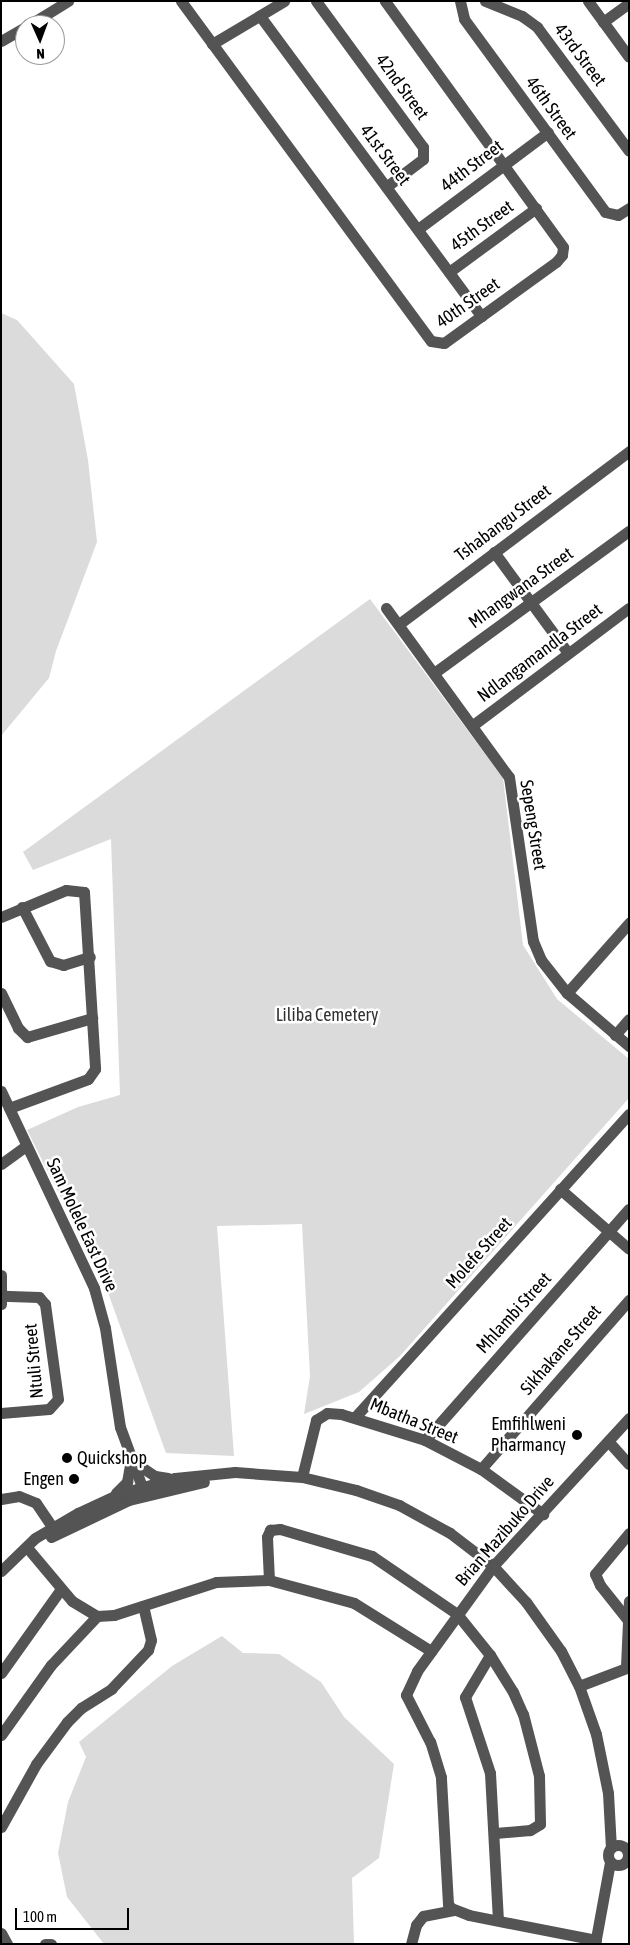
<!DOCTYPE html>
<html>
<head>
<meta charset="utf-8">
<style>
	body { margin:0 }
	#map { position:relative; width:630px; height:1945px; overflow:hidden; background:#fff; font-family:"Asap Condensed",sans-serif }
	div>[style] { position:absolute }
	.green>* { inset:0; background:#dbdbdb }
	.minor>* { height:11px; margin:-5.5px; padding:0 5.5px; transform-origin:5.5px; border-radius:5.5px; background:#545454 }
	.minor>.ring { margin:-5.5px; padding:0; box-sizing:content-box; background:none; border:11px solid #545454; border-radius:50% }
	.dots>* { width:14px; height:14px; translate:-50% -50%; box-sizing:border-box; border:2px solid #fff; border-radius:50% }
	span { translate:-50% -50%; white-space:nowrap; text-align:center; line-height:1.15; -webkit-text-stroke:5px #fff; paint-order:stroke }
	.street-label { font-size:18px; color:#000 }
	.park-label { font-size:18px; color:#323232 }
	.poi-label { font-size:18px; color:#000 }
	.right { translate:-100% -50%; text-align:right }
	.left { translate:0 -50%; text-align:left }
	.frame { position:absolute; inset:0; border:2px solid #000; pointer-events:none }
	.north { position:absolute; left:15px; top:15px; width:50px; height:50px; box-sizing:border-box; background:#fff; border:1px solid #999; border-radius:50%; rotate:178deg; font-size:14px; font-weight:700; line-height:20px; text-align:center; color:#000 }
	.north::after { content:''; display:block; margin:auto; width:18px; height:22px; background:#000; clip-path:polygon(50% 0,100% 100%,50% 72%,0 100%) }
	.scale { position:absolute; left:15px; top:1908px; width:114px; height:22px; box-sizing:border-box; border:2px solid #000; border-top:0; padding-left:6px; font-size:15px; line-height:18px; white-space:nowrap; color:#000; -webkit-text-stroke:4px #fff; paint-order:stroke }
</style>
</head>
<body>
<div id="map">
	<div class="green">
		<div style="clip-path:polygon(1px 313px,17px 320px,74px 384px,88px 460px,97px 542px,56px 651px,49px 678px,1px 736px)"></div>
		<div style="clip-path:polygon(370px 599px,503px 778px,523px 945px,557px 999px,629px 1059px,629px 1098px,400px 1356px,359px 1392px,304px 1414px,310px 1376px,302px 1224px,217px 1226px,234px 1456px,166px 1453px,107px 1290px,27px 1130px,78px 1107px,120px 1095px,111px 839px,33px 870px,23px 852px)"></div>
		<div style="clip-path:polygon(222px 1636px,243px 1653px,279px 1654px,321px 1682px,344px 1717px,394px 1764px,379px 1858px,352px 1878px,354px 1944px,104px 1944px,67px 1897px,58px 1853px,68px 1802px,86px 1757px,79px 1742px,172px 1666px)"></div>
	</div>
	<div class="minor">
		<div style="left:181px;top:1px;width:422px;rotate:53.7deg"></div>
		<div style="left:431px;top:341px;width:13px;rotate:9deg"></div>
		<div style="left:444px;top:343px;width:138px;rotate:-35.9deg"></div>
		<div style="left:556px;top:262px;width:9px;rotate:-49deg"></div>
		<div style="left:562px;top:255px;width:8px;rotate:-83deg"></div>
		<div style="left:563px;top:247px;width:304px;rotate:-125.9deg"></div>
		<div style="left:316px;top:1px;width:181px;rotate:53.8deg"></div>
		<div style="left:423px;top:147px;width:12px;rotate:90deg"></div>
		<div style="left:423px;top:159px;width:46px;rotate:142.9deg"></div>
		<div style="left:460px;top:1px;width:18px;rotate:77deg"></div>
		<div style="left:464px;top:19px;width:239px;rotate:53.8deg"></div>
		<div style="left:605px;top:212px;width:13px;rotate:13deg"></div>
		<div style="left:618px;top:215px;width:13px;rotate:-32deg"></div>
		<div style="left:485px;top:1px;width:40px;rotate:22deg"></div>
		<div style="left:522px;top:16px;width:19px;rotate:36deg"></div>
		<div style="left:537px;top:27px;width:154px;rotate:53.4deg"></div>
		<div style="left:588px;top:1px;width:69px;rotate:53.8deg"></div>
		<div style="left:260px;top:16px;width:373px;rotate:53.6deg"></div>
		<div style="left:603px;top:22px;width:32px;rotate:-36deg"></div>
		<div style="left:29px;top:25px;width:46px;rotate:-31.6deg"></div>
		<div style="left:1px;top:41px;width:28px;rotate:-30deg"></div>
		<div style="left:212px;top:44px;width:84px;rotate:-30.8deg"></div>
		<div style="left:418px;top:229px;width:162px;rotate:-36.7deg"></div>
		<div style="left:449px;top:272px;width:108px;rotate:-36.3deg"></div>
		<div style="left:494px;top:552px;width:125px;rotate:53.8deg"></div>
		<div style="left:386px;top:608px;width:209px;rotate:54deg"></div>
		<div style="left:509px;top:777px;width:166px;rotate:81.7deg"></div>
		<div style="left:533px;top:941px;width:21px;rotate:67deg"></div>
		<div style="left:541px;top:960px;width:42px;rotate:51.8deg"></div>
		<div style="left:567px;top:993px;width:82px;rotate:40.5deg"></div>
		<div style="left:399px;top:624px;width:288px;rotate:-36.9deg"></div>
		<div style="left:434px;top:673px;width:241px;rotate:-36.1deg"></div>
		<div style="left:473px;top:725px;width:195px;rotate:-36.9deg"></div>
		<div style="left:22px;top:907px;width:61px;rotate:62.6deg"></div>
		<div style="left:50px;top:961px;width:14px;rotate:17deg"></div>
		<div style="left:63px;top:965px;width:28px;rotate:-17deg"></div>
		<div style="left:1px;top:917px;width:70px;rotate:-22.6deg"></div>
		<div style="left:66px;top:890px;width:18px;rotate:6deg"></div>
		<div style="left:84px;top:892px;width:177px;rotate:86.4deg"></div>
		<div style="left:95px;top:1069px;width:12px;rotate:125deg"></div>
		<div style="left:88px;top:1079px;width:84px;rotate:159.8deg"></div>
		<div style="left:1px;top:993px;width:39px;rotate:64deg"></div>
		<div style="left:18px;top:1028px;width:13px;rotate:45deg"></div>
		<div style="left:27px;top:1037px;width:68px;rotate:-16.3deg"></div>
		<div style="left:567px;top:993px;width:94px;rotate:-48.5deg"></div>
		<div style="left:615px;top:1035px;width:21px;rotate:-49deg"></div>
		<div style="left:1px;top:1091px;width:218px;rotate:64.7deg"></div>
		<div style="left:94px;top:1288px;width:41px;rotate:74.6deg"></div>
		<div style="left:105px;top:1328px;width:100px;rotate:81.4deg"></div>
		<div style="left:120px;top:1427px;width:72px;rotate:69.8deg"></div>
		<div style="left:1px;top:1164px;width:31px;rotate:-36deg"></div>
		<div style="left:560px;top:1189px;width:91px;rotate:41deg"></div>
		<div style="left:1px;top:1275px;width:29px;rotate:90deg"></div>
		<div style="left:1px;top:1413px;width:48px;rotate:-4.8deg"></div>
		<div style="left:49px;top:1409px;width:13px;rotate:-48deg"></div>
		<div style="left:58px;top:1399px;width:96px;rotate:-97.8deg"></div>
		<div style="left:45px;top:1304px;width:9px;rotate:-131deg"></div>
		<div style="left:39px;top:1297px;width:37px;rotate:-178deg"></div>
		<div style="left:356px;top:1416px;width:407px;rotate:-47.9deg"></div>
		<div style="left:425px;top:1440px;width:308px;rotate:-48.6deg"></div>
		<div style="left:608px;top:1441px;width:31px;rotate:48deg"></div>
		<div style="left:134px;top:1462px;width:25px;rotate:34deg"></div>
		<div style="left:155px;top:1476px;width:13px;rotate:9deg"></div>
		<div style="left:481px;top:1469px;width:225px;rotate:-48.8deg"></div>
		<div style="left:302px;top:1477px;width:59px;rotate:-76.2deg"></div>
		<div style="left:316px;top:1420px;width:13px;rotate:-32deg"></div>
		<div style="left:327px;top:1413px;width:14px;rotate:4deg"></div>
		<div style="left:341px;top:1414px;width:88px;rotate:17.2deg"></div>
		<div style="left:425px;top:1440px;width:63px;rotate:27.4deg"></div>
		<div style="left:481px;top:1469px;width:77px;rotate:36deg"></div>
		<div style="left:116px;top:1493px;width:16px;rotate:-45deg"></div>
		<div style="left:127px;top:1482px;width:23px;rotate:-80deg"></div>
		<div style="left:1px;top:1499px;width:18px;rotate:-9deg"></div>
		<div style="left:19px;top:1496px;width:18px;rotate:22deg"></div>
		<div style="left:36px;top:1503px;width:34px;rotate:56deg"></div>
		<div style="left:51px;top:1537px;width:86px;rotate:-25.4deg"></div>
		<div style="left:129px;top:1500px;width:77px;rotate:-13.5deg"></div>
		<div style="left:30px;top:1551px;width:65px;rotate:50deg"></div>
		<div style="left:72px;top:1601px;width:29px;rotate:31deg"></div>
		<div style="left:97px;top:1616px;width:17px;rotate:-3deg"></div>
		<div style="left:114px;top:1615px;width:107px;rotate:-17.9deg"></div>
		<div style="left:216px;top:1582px;width:53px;rotate:-2.2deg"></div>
		<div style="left:269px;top:1580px;width:88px;rotate:15.1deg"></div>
		<div style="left:354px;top:1603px;width:91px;rotate:31.9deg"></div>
		<div style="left:1px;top:1571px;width:47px;rotate:-44.1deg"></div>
		<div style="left:35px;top:1538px;width:50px;rotate:-30.2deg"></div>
		<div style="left:78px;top:1513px;width:45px;rotate:-24.9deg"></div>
		<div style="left:119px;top:1494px;width:58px;rotate:-15.9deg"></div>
		<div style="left:175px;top:1478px;width:60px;rotate:-5.7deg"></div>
		<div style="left:235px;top:1472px;width:67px;rotate:4.3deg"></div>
		<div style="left:302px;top:1477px;width:56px;rotate:13.5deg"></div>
		<div style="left:356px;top:1490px;width:46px;rotate:19.2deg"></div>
		<div style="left:399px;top:1505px;width:58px;rotate:28.8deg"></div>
		<div style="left:450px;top:1533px;width:54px;rotate:37.5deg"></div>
		<div style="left:493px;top:1566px;width:49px;rotate:47.5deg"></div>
		<div style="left:526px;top:1602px;width:60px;rotate:54.5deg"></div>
		<div style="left:561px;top:1651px;width:39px;rotate:63deg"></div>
		<div style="left:579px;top:1686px;width:51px;rotate:70.5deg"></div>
		<div style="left:596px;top:1734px;width:60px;rotate:78.5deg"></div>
		<div style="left:608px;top:1793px;width:55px;rotate:86.9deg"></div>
		<div style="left:269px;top:1580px;width:43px;rotate:-92.7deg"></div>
		<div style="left:267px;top:1537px;width:8px;rotate:-67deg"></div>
		<div style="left:270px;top:1530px;width:10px;rotate:-6deg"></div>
		<div style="left:280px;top:1529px;width:96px;rotate:16.4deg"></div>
		<div style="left:372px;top:1556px;width:103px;rotate:34.3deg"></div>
		<div style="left:457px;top:1614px;width:53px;rotate:51.2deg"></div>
		<div style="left:490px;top:1655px;width:44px;rotate:58.1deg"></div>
		<div style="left:513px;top:1692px;width:24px;rotate:66deg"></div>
		<div style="left:523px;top:1714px;width:64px;rotate:75.5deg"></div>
		<div style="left:539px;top:1776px;width:48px;rotate:88.8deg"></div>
		<div style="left:540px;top:1824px;width:12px;rotate:149deg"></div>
		<div style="left:530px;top:1830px;width:35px;rotate:175deg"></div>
		<div style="left:627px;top:1619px;width:43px;rotate:-128.5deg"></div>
		<div style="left:600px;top:1585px;width:12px;rotate:-114deg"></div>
		<div style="left:595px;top:1574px;width:53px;rotate:-50.3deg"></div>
		<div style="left:490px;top:1655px;width:49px;rotate:120.8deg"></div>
		<div style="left:465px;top:1697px;width:80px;rotate:71.8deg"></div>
		<div style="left:490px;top:1773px;width:147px;rotate:86.9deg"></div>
		<div style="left:626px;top:1666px;width:65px;rotate:-87.4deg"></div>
		<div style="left:1px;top:1673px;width:103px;rotate:-54.5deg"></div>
		<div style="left:579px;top:1686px;width:53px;rotate:-20.8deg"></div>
		<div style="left:1px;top:1735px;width:86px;rotate:-54.5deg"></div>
		<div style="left:51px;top:1665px;width:67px;rotate:-46.8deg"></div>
		<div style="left:1px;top:1827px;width:72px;rotate:-60.9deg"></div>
		<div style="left:36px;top:1764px;width:52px;rotate:-53.6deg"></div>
		<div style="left:67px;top:1722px;width:20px;rotate:-45deg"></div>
		<div style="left:81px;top:1708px;width:36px;rotate:-32deg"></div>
		<div style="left:111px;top:1689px;width:54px;rotate:-46.5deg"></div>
		<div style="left:148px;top:1650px;width:10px;rotate:-73deg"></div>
		<div style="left:151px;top:1640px;width:35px;rotate:-103deg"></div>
		<div class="ring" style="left:608px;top:1845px;width:9px;height:9px"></div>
		<div style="left:1px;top:1933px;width:13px;rotate:61deg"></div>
		<div style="left:596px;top:1940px;width:129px;rotate:-168.9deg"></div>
		<div style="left:469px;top:1915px;width:19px;rotate:-159deg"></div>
		<div style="left:451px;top:1908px;width:5px;rotate:-127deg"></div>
		<div style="left:448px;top:1904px;width:127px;rotate:-93.2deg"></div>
		<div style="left:441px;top:1777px;width:37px;rotate:-107deg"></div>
		<div style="left:430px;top:1742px;width:53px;rotate:-117.1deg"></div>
		<div style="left:406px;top:1695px;width:26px;rotate:-65deg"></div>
		<div style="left:417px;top:1671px;width:130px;rotate:-54.1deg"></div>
		<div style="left:493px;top:1566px;width:201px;rotate:-47.4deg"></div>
		<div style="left:45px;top:1944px;width:6px"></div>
		<div style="left:411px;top:1944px;width:20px;rotate:-75deg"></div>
		<div style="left:416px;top:1925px;width:11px;rotate:-52deg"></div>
		<div style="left:423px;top:1916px;width:31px;rotate:-11deg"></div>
		<div style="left:595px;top:1944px;width:83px;rotate:-79.6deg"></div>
	</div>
	<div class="dots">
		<div style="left:577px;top:1435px;background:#000"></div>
		<div style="left:67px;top:1458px;background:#000"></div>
		<div style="left:74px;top:1479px;background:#000"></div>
	</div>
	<div class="street-label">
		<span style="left:580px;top:55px;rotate:53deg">43rd Street</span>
		<span style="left:402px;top:87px;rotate:54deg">42nd Street</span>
		<span style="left:551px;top:108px;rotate:54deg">46th Street</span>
		<span style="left:385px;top:155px;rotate:53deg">41st Street</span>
		<span style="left:472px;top:166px;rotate:-37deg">44th Street</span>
		<span style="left:482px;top:226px;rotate:-36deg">45th Street</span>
		<span style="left:468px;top:303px;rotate:-35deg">40th Street</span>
		<span style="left:503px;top:523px;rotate:-37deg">Tshabangu Street</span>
		<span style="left:521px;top:588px;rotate:-36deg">Mhangwana Street</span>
		<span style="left:540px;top:653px;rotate:-37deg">Ndlangamandla Street</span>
		<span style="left:533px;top:825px;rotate:81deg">Sepeng Street</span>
		<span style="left:82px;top:1225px;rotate:65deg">Sam Molele East Drive</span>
		<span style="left:479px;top:1253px;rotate:-48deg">Molefe Street</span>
		<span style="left:514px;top:1313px;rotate:-48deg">Mhlambi Street</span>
		<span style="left:561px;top:1350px;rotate:-49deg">Sikhakane Street</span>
		<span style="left:34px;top:1361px;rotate:-95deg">Ntuli Street</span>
		<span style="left:414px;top:1421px;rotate:22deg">Mbatha Street</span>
		<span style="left:505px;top:1531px;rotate:-49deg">Brian Mazibuko Drive</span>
	</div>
	<div class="park-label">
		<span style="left:327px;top:1015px">Liliba Cemetery</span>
	</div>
	<div class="poi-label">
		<span class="right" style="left:566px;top:1435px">Emfihlweni<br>Pharmancy</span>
		<span class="left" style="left:77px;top:1458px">Quickshop</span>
		<span class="right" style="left:64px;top:1479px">Engen</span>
	</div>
	<div class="frame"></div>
	<div class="north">N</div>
	<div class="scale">100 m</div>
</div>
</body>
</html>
